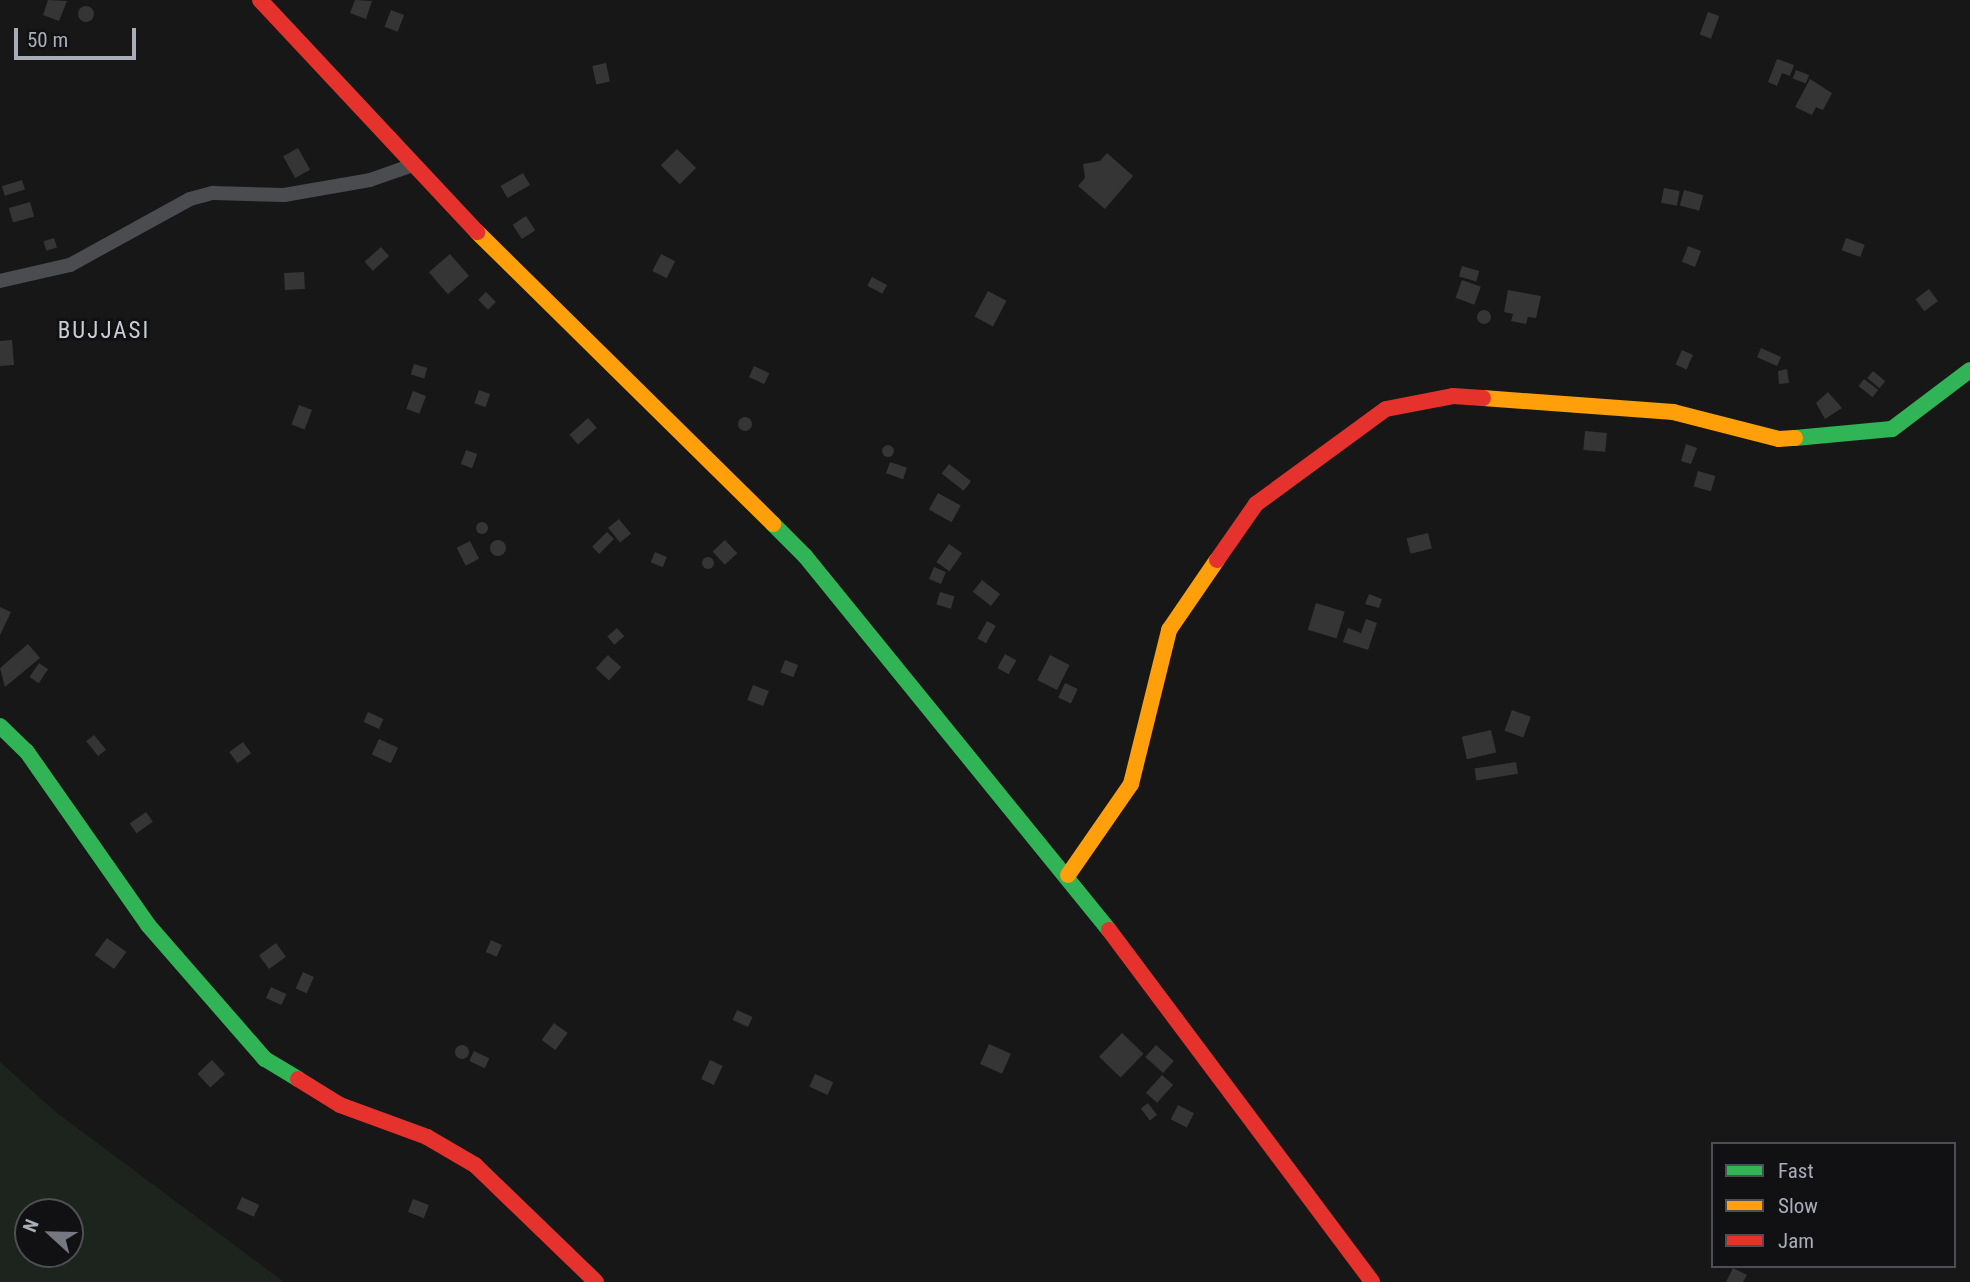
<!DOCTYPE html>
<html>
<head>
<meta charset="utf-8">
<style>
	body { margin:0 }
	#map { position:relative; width:1970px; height:1282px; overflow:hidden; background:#171717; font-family:"Roboto Condensed",sans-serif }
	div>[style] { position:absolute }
	.green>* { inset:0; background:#1d241e }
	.building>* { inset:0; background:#353536; transform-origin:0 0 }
	.round { border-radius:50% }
	.street>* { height:14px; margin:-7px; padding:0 7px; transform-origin:7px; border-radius:7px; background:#4b4c50 }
	.fast>* { height:16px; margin:-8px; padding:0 8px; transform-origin:8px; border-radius:8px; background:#30b455 }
	.slow>* { height:16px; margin:-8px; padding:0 8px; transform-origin:8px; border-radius:8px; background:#ff9f0a }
	.jam>* { height:16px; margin:-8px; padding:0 8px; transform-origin:8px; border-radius:8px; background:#e5322d }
	span { translate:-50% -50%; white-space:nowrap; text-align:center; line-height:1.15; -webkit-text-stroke:6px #111113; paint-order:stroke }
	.quarter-label { font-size:23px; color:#c9ccd4; letter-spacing:2px }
	.legend { position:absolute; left:1711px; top:1142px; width:245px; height:126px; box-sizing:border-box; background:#111113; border:2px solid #4d4f55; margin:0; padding:9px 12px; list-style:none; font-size:21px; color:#a8adb8 }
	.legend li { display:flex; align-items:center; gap:14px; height:35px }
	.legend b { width:35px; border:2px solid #4d4f55 }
	.north { position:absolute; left:14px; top:1198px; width:70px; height:70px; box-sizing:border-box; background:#111113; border:2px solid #4d4f55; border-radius:50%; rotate:292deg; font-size:19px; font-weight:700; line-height:28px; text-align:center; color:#a8adb8 }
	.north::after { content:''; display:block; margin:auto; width:24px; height:32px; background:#757880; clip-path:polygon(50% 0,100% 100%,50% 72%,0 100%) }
	.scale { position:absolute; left:14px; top:28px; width:122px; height:32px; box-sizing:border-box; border:4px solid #a8adb8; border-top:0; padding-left:9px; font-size:21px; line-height:24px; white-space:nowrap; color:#a8adb8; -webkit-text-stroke:5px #111113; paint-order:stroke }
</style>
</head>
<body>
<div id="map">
	<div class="green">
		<div style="clip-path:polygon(evenodd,0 1062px,57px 1113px,284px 1282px,0 1282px,0 1062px,28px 1212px,70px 1212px,70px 1254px,28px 1254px,28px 1212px)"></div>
	</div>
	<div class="building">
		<div style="clip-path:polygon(48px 0,67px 1px,59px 21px,43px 15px)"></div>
		<div style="clip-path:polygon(355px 0,372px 1px,366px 19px,350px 13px)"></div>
		<div class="round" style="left:78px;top:6px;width:16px;height:16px"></div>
		<div style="left:391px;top:10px;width:14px;height:18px;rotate:21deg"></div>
		<div style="left:1708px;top:12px;width:12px;height:24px;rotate:20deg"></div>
		<div style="clip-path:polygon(1777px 59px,1794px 65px,1790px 76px,1782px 73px,1777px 86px,1768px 82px)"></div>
		<div style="left:606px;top:63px;width:19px;height:14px;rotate:78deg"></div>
		<div style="left:1796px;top:70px;width:14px;height:9px;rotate:21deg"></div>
		<div style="clip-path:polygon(1810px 79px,1832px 93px,1823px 110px,1816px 107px,1812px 115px,1795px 107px)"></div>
		<div style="left:298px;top:148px;width:25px;height:17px;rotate:61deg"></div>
		<div style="left:677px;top:149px;width:27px;height:23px;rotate:45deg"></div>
		<div style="clip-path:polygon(1107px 153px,1133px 176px,1105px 209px,1078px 186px,1085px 178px,1083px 164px,1100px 161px)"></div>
		<div style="left:523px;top:173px;width:14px;height:26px;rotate:60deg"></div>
		<div style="left:22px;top:180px;width:10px;height:21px;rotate:73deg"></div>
		<div style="left:1664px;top:188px;width:16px;height:15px;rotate:11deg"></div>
		<div style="left:1684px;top:190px;width:20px;height:16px;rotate:15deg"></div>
		<div style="left:30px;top:202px;width:15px;height:22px;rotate:74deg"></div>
		<div style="left:526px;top:216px;width:17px;height:16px;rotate:57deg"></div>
		<div style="left:54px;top:238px;width:10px;height:11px;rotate:73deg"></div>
		<div style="left:1846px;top:238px;width:20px;height:13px;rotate:20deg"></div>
		<div style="left:1688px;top:246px;width:14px;height:17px;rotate:21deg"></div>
		<div style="left:381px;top:247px;width:12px;height:22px;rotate:48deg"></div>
		<div style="left:450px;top:254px;width:29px;height:28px;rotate:49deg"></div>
		<div style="left:661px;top:254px;width:16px;height:19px;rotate:27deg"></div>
		<div style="left:1462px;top:266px;width:18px;height:11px;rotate:16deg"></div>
		<div style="left:304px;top:272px;width:17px;height:20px;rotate:87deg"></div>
		<div style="left:872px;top:277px;width:17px;height:10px;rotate:28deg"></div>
		<div style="left:1462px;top:280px;width:20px;height:19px;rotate:20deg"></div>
		<div style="left:1929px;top:289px;width:15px;height:17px;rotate:53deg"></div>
		<div style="clip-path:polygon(1508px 290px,1541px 296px,1536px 318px,1528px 317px,1526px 324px,1511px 321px,1513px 314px,1504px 312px)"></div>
		<div style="left:988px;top:291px;width:21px;height:29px;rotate:28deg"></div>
		<div style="left:486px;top:292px;width:14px;height:11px;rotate:45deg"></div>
		<div class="round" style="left:1477px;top:310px;width:14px;height:14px"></div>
		<div style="clip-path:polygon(12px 340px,14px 365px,0 366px,0 341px)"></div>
		<div style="left:1761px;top:348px;width:22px;height:10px;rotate:24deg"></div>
		<div style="left:1682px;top:350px;width:12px;height:16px;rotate:24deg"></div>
		<div style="left:414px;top:364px;width:14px;height:11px;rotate:17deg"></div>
		<div style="left:754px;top:366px;width:17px;height:12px;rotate:25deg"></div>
		<div style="clip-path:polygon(1787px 369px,1789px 383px,1779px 384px,1778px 371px)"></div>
		<div style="left:1873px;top:371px;width:16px;height:9px;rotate:40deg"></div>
		<div style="left:1864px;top:379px;width:18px;height:9px;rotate:38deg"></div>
		<div style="left:479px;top:390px;width:12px;height:14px;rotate:20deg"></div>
		<div style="left:413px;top:391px;width:14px;height:19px;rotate:21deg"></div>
		<div style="clip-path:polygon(1828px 392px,1842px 408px,1825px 419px,1816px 403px)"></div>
		<div style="left:299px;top:405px;width:14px;height:21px;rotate:21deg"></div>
		<div class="round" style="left:738px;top:417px;width:14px;height:14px"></div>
		<div style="left:588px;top:418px;width:13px;height:25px;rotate:48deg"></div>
		<div style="left:1585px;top:431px;width:22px;height:19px;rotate:5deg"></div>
		<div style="clip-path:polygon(1686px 444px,1697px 448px,1691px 464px,1681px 461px)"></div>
		<div class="round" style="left:882px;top:445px;width:12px;height:12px"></div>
		<div style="left:466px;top:450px;width:12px;height:15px;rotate:20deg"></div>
		<div style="left:890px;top:462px;width:18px;height:12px;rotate:19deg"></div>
		<div style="left:949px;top:464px;width:28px;height:12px;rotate:38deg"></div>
		<div style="left:1698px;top:471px;width:18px;height:16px;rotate:16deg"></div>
		<div style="left:938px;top:493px;width:26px;height:19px;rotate:29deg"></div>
		<div style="left:619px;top:519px;width:19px;height:14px;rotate:51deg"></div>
		<div class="round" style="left:476px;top:522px;width:12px;height:12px"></div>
		<div style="left:607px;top:532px;width:10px;height:21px;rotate:45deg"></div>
		<div style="left:1428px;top:533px;width:16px;height:22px;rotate:76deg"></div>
		<div class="round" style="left:490px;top:540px;width:16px;height:16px"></div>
		<div style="left:725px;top:540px;width:18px;height:17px;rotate:47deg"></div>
		<div style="left:470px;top:541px;width:20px;height:15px;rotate:63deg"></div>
		<div style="left:949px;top:544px;width:16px;height:22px;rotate:35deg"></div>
		<div style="left:655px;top:552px;width:13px;height:11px;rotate:23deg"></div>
		<div class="round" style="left:702px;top:557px;width:12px;height:12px"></div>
		<div style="left:934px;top:567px;width:13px;height:13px;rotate:23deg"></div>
		<div style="left:982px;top:580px;width:23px;height:15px;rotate:38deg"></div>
		<div style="left:940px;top:592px;width:15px;height:13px;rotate:16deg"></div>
		<div style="clip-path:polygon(1369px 594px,1382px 599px,1379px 608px,1365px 604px)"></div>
		<div style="left:1316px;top:603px;width:30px;height:28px;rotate:17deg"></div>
		<div style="clip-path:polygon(0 607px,11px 612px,0 635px)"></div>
		<div style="clip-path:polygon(1366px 619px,1377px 623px,1368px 650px,1343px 642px,1348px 628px,1361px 633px)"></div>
		<div style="left:987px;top:621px;width:10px;height:20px;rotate:29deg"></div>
		<div style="left:617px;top:628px;width:11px;height:13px;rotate:49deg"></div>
		<div style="clip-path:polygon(28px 644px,40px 658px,5px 687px,0 668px)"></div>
		<div style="left:1005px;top:654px;width:13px;height:16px;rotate:29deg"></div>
		<div style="left:608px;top:655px;width:18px;height:18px;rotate:43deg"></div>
		<div style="left:1050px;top:655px;width:22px;height:28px;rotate:27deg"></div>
		<div style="left:785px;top:660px;width:14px;height:13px;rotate:21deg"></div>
		<div style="left:39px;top:663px;width:11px;height:17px;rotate:34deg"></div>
		<div style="left:1065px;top:683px;width:14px;height:16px;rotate:25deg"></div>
		<div style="left:753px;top:685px;width:17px;height:16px;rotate:21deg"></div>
		<div style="left:1512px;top:710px;width:20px;height:22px;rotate:20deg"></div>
		<div style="left:368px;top:712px;width:17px;height:11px;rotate:24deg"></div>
		<div style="left:1491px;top:730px;width:23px;height:30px;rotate:77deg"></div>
		<div style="left:94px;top:735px;width:19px;height:10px;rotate:51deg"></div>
		<div style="left:379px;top:739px;width:21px;height:17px;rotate:25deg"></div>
		<div style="left:243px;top:742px;width:14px;height:17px;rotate:54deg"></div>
		<div style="left:1516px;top:762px;width:12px;height:42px;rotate:81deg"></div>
		<div style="left:146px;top:812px;width:12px;height:20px;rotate:55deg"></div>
		<div style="left:107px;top:938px;width:24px;height:21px;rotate:36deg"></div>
		<div style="left:491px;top:940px;width:12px;height:13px;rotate:24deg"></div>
		<div style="left:276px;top:943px;width:17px;height:21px;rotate:54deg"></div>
		<div style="left:303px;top:972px;width:12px;height:18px;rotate:24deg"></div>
		<div style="left:271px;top:987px;width:17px;height:12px;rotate:25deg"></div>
		<div style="left:737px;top:1010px;width:17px;height:11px;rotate:24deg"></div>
		<div style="left:554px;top:1023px;width:17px;height:21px;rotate:36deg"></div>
		<div style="left:1122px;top:1033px;width:30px;height:33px;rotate:44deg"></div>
		<div style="left:989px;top:1044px;width:24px;height:22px;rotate:24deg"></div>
		<div style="left:1156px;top:1045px;width:24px;height:16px;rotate:42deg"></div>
		<div class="round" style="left:455px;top:1045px;width:14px;height:14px"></div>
		<div style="left:474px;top:1051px;width:17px;height:11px;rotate:25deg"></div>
		<div style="left:212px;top:1060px;width:19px;height:20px;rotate:47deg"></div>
		<div style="left:710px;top:1060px;width:14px;height:21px;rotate:25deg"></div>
		<div style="left:815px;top:1074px;width:20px;height:14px;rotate:24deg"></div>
		<div style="left:1162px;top:1075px;width:15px;height:24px;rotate:42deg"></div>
		<div style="left:1148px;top:1103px;width:15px;height:9px;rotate:53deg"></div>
		<div style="left:1178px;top:1105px;width:18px;height:16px;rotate:27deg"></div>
		<div style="left:242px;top:1197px;width:19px;height:13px;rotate:25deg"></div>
		<div style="left:413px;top:1199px;width:17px;height:14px;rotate:21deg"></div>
		<div style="clip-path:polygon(1733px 1268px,1747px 1275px,1743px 1282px,1726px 1282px)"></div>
	</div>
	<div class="street">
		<div style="left:0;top:281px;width:72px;rotate:-12.9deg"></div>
		<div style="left:70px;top:265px;width:137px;rotate:-28.8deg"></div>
		<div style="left:190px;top:199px;width:24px;rotate:-15deg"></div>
		<div style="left:213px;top:193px;width:71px;rotate:1.6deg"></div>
		<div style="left:284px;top:195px;width:87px;rotate:-9.9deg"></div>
		<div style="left:370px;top:180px;width:42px;rotate:-19.3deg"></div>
	</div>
	<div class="fast">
		<div style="left:1795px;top:438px;width:97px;rotate:-5.3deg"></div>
		<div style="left:1892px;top:429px;width:98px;rotate:-37.1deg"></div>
		<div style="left:773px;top:524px;width:45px;rotate:45deg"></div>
		<div style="left:805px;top:556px;width:482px;rotate:50.9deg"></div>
		<div style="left:0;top:726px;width:37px;rotate:44deg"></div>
		<div style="left:27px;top:752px;width:211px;rotate:55deg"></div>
		<div style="left:148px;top:925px;width:178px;rotate:48.9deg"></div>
		<div style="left:265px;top:1059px;width:39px;rotate:31deg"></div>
	</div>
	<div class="slow">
		<div style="left:477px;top:232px;width:416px;rotate:44.6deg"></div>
		<div style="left:1483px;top:398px;width:191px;rotate:4.2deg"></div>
		<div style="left:1673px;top:412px;width:109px;rotate:14.3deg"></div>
		<div style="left:1779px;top:439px;width:16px;rotate:-4deg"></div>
		<div style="left:1068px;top:875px;width:111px;rotate:-55.3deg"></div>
		<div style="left:1131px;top:784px;width:159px;rotate:-76.1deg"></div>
		<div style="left:1169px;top:630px;width:85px;rotate:-55.6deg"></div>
	</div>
	<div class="jam">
		<div style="left:260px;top:0;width:318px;rotate:46.9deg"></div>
		<div style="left:1217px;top:560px;width:68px;rotate:-55.1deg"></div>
		<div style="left:1256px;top:504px;width:161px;rotate:-36.2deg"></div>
		<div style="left:1386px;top:409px;width:68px;rotate:-11deg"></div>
		<div style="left:1453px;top:396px;width:30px;rotate:4deg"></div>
		<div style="left:1109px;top:930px;width:439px;rotate:53.2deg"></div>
		<div style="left:298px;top:1079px;width:49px;rotate:31.8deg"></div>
		<div style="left:340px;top:1105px;width:93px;rotate:20.2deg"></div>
		<div style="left:427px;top:1137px;width:56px;rotate:30.3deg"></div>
		<div style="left:475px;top:1165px;width:168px;rotate:44deg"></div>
	</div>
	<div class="quarter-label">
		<span style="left:104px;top:331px">BUJJASI</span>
	</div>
	<ul class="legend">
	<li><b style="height:9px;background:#30b455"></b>Fast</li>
	<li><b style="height:9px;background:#ff9f0a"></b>Slow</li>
	<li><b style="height:9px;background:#e5322d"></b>Jam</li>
	</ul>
	<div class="north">N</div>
	<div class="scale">50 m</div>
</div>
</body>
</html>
